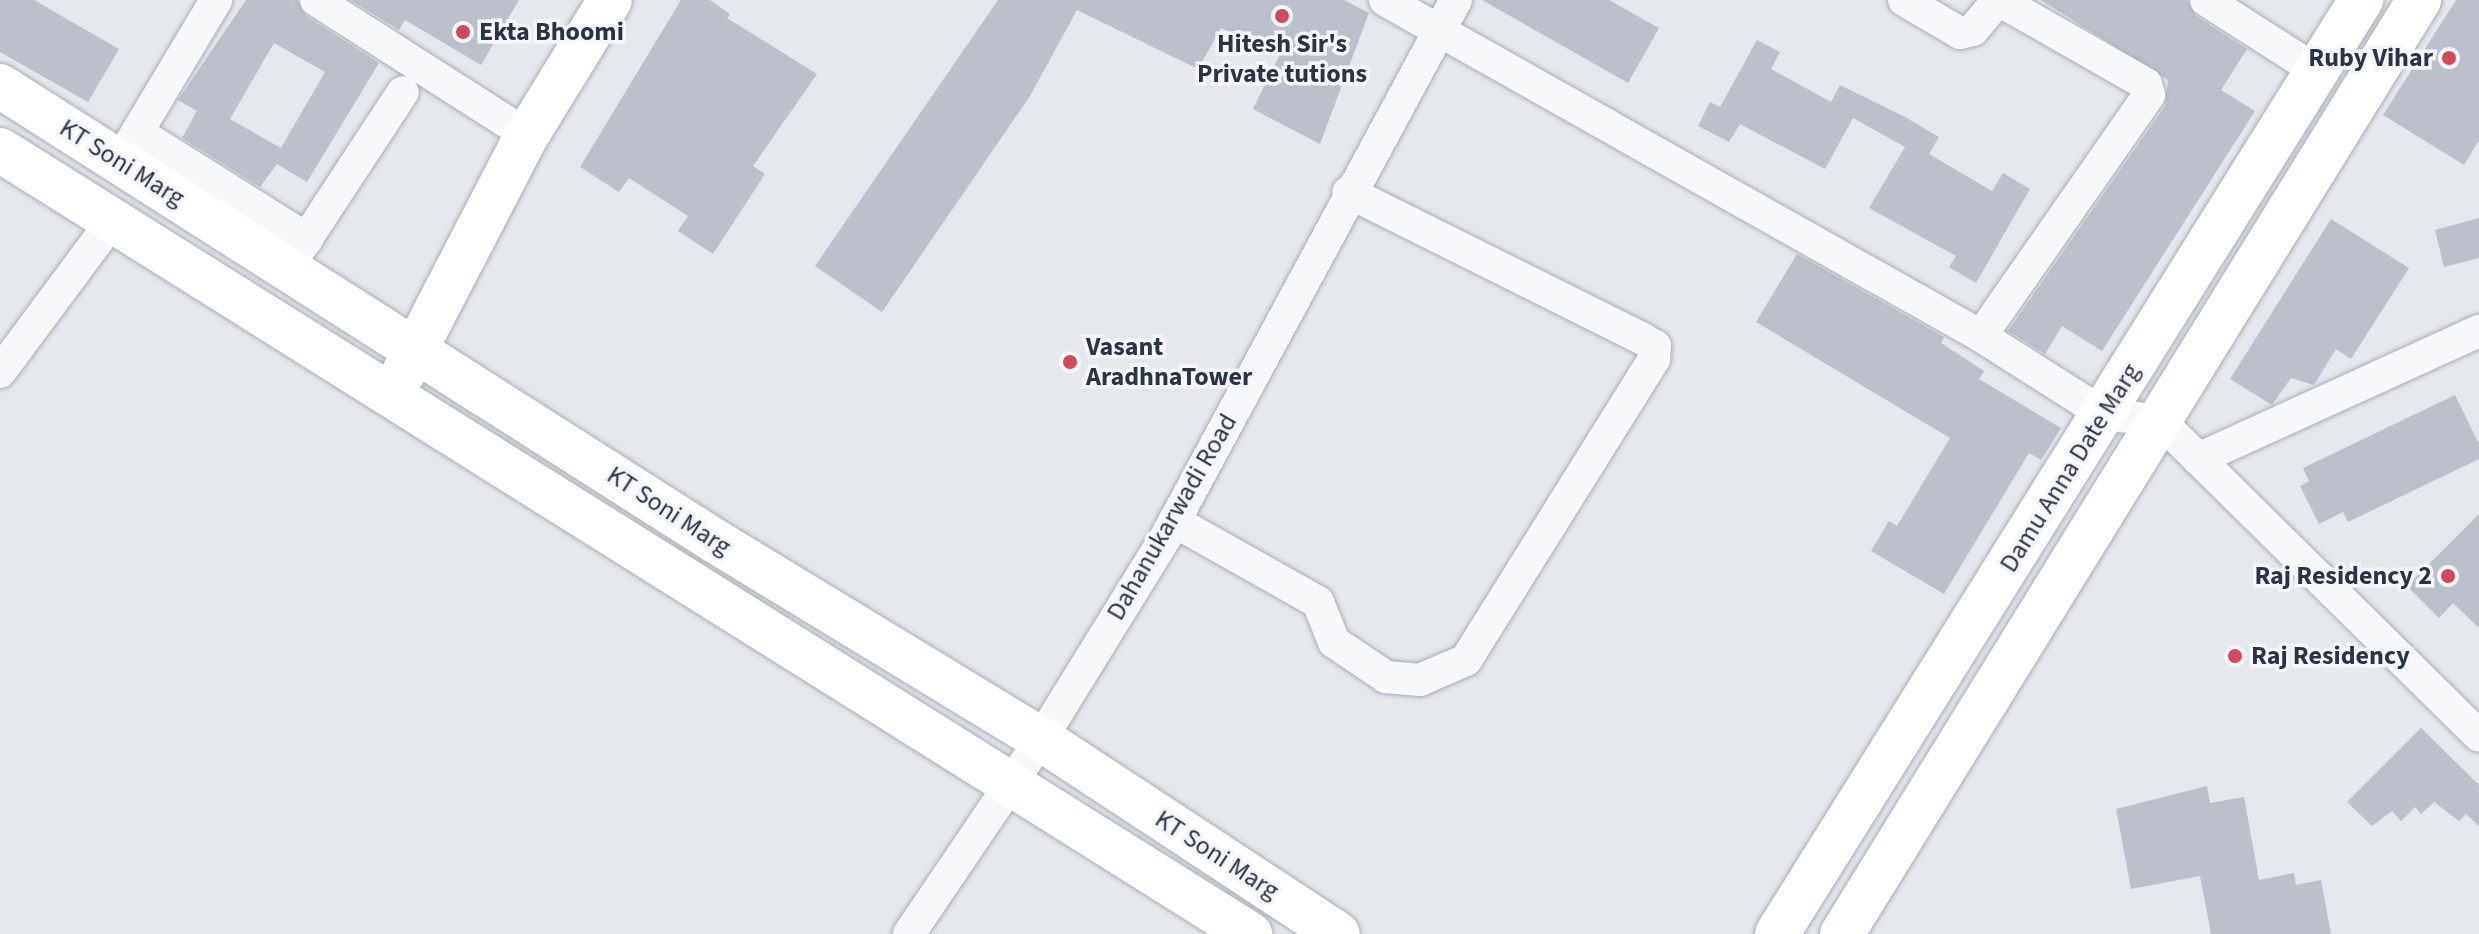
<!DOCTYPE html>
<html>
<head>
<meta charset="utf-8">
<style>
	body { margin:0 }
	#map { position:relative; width:2479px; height:934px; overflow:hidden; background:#e4e7ec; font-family:"Source Sans 3",sans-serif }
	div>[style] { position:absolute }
	.building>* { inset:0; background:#bbc0ca }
	.roads { filter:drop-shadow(0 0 2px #a9aeb7) drop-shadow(0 0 2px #a9aeb7) }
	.street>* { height:32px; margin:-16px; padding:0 16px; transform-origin:16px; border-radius:16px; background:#f7f8fa }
	.secondary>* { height:44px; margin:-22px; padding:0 22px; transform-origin:22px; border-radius:22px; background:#fff }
	.dots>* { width:22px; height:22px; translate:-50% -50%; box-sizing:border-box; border:4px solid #f4f6f9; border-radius:50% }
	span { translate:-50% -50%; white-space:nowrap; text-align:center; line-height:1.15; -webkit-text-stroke:7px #f4f6f9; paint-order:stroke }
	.poi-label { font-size:26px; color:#2b3445; font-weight:700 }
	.left { translate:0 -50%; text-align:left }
	.right { translate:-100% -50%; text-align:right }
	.street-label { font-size:26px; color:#2b3445 }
</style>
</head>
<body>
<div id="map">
	<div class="building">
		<div style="clip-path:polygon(0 0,34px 0,119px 49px,88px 102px,0 52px)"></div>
		<div style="clip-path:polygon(evenodd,246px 0,297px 0,306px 16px,379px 63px,307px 182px,277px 164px,260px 187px,182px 138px,197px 111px,178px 100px,246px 0,274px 43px,325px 72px,281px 148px,230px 119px,274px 43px)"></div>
		<div style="clip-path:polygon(351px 0,519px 0,481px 65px,405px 20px,399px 30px)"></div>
		<div style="clip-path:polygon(681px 0,710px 0,730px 14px,727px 18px,817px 74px,753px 166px,765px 174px,713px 254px,678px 231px,688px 216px,629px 178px,619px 192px,580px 167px)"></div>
		<div style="clip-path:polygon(998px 0,1344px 0,1369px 13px,1320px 144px,1253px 109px,1279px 56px,1221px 28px,1198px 69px,1077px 10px,1030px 96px,882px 312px,815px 266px)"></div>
		<div style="clip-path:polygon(1482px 0,1609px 0,1659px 28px,1628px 83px)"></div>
		<div style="clip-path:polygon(2041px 0,2187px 0,2196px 16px,2247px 49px,2221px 90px,2255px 111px,2102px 351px,2062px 326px,2045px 354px,2008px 331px,2165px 106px,2168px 80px)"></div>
		<div style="clip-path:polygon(2456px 0,2479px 0,2479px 140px,2464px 165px,2383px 115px)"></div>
		<div style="clip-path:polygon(1757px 40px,1780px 52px,1771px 69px,1831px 102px,1840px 85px,1905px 117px,1939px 137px,1929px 154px,1992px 191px,2003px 173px,2030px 189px,1976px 283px,1949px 267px,1956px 256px,1869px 208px,1905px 147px,1853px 118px,1825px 169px,1740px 124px,1729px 142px,1698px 126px,1710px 102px,1720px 107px)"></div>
		<div style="clip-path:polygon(2479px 218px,2479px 258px,2444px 267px,2435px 230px)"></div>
		<div style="clip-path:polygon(2331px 219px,2409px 268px,2351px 359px,2336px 349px,2314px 385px,2291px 378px,2272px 405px,2230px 379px)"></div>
		<div style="clip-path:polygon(1797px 254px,1944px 337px,1941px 343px,1984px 371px,1979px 379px,2061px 428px,2041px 460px,2029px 453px,1944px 594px,1871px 551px,1889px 521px,1897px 526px,1950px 438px,1756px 322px)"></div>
		<div style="clip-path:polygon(2455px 395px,2479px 444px,2479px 459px,2348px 522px,2343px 512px,2319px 524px,2300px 486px,2309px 481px,2303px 468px)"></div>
		<div style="clip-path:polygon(2479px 514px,2479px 628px,2453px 603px,2439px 618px,2407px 586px)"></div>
		<div style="clip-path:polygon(2421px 728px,2479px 785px,2479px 826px,2466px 814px,2459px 821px,2434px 802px,2421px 814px,2415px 807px,2401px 821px,2392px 811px,2372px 826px,2347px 802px)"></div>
		<div style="clip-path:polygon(2207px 786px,2210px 803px,2244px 797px,2259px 880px,2294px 873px,2296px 885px,2321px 880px,2331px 934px,2211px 934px,2200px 876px,2131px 889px,2116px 809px)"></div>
	</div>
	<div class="roads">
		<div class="street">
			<div style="left:316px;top:0;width:250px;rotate:32.6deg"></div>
			<div style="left:1385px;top:0;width:684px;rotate:29.41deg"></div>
			<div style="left:1981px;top:336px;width:146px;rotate:32.4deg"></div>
			<div style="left:2104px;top:414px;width:56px;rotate:7.1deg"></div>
			<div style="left:2160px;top:421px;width:448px;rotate:44.6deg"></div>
			<div style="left:1904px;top:0;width:65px;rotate:30.5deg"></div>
			<div style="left:1960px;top:33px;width:13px;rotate:-13deg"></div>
			<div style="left:1973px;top:30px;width:33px;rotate:-50deg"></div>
			<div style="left:1994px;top:5px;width:10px;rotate:-11deg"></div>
			<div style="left:2004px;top:3px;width:163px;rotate:29.7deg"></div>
			<div style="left:2146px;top:84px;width:11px;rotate:75deg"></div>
			<div style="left:2149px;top:95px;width:294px;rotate:124.9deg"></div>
			<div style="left:2206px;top:0;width:132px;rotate:32.6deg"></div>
			<div style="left:137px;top:132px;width:201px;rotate:32.2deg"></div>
			<div style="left:127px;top:149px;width:174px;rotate:-59.1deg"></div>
			<div style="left:288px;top:267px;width:209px;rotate:-56.7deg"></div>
			<div style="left:0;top:372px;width:189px;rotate:-53.4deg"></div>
			<div style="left:2198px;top:459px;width:309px;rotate:-24.5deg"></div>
			<div style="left:1174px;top:521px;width:165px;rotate:29.4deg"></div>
			<div style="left:1318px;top:602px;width:43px;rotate:68.2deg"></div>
			<div style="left:1334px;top:642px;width:63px;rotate:33.9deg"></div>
			<div style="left:1386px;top:677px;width:34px;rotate:5deg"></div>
			<div style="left:1420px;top:680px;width:50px;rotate:-23.5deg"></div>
			<div style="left:1466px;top:660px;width:355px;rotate:-58deg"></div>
			<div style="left:1654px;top:359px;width:13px;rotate:-86deg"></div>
			<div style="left:1655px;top:346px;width:16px;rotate:-150deg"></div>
			<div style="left:1641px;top:338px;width:327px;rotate:-153.5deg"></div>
			<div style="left:909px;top:934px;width:235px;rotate:-55.9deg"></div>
			<div style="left:1041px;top:739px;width:242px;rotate:-58.3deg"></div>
			<div style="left:1168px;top:533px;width:606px;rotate:-61.62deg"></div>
		</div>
		<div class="secondary">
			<div style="left:0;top:86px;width:847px;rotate:32.47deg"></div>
			<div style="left:715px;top:541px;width:381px;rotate:31.3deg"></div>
			<div style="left:1041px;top:739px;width:355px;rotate:33.3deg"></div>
			<div style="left:0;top:150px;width:1476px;rotate:32.1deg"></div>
			<div style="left:404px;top:372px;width:267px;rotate:-62.6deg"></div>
			<div style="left:527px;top:135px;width:158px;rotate:-58.4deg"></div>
			<div style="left:1777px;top:934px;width:1102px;rotate:-57.98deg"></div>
			<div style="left:1842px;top:934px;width:1098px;rotate:-58.29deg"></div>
		</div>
	</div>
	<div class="dots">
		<div style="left:1282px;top:16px;background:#d1495b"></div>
		<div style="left:463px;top:32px;background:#d1495b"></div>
		<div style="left:2449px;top:58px;background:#d1495b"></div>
		<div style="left:1070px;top:362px;background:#d1495b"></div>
		<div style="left:2448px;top:576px;background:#d1495b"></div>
		<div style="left:2235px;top:656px;background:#d1495b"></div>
	</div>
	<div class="poi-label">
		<span class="left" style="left:479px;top:32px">Ekta Bhoomi</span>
		<span style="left:1282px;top:59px">Hitesh Sir's<br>Private tutions</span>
		<span class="right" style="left:2433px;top:58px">Ruby Vihar</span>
		<span class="left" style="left:1086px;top:362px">Vasant<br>AradhnaTower</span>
		<span class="right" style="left:2432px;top:576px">Raj Residency 2</span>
		<span class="left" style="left:2251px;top:656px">Raj Residency</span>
	</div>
	<div class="street-label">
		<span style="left:122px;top:163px;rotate:32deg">KT Soni Marg</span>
		<span style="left:2070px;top:468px;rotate:-58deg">Damu Anna Date Marg</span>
		<span style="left:669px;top:511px;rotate:33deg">KT Soni Marg</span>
		<span style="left:1172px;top:517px;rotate:-60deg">Dahanukarwadi Road</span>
		<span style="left:1217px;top:855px;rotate:33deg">KT Soni Marg</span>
	</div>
</div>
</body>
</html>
